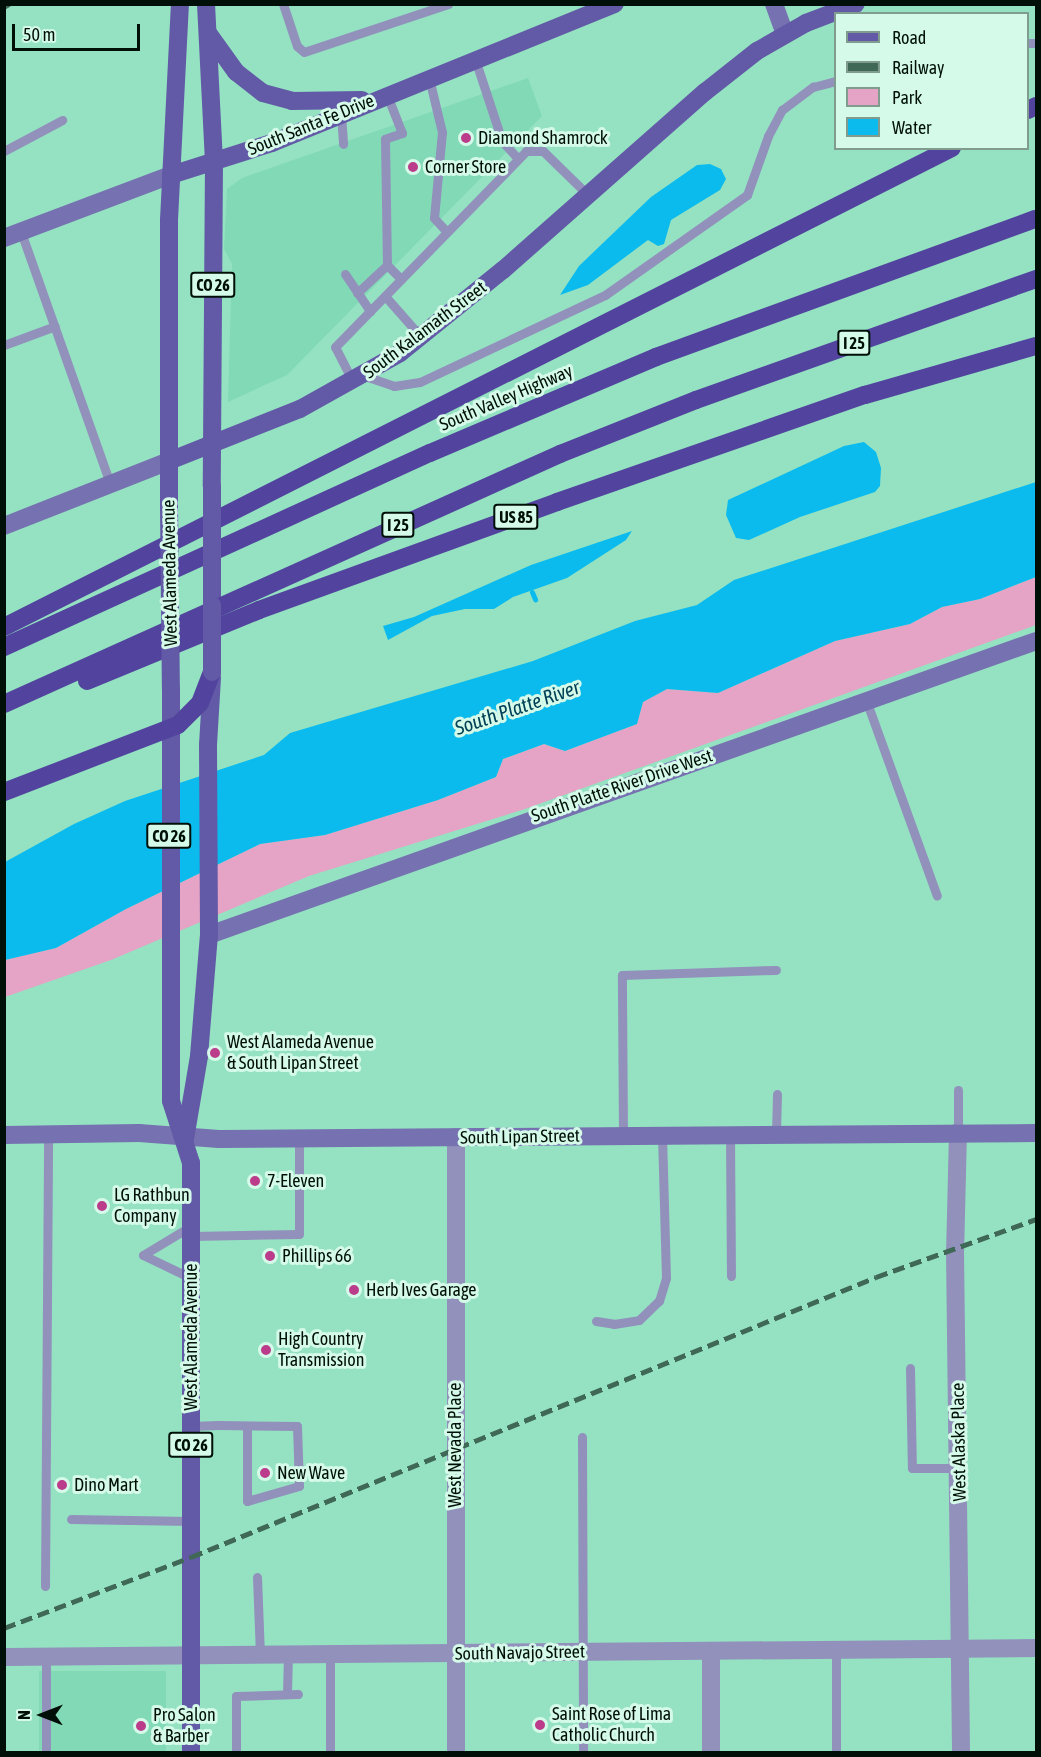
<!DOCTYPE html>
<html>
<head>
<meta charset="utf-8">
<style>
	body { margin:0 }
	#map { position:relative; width:1041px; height:1757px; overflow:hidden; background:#95e2c2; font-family:"Asap Condensed",sans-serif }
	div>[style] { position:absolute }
	.built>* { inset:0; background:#82d9b6; transform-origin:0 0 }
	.green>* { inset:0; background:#e5a3c6 }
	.water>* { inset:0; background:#0cbbed }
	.stream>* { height:5px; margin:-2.5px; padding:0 2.5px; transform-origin:2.5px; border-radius:2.5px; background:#0cbbed }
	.lane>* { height:9px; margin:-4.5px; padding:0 4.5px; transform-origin:4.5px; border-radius:4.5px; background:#9291bc }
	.street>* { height:18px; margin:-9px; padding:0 9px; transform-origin:9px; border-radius:9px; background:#9291bc }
	.secondary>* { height:18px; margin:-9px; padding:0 9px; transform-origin:9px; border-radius:9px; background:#7671b0 }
	.primary>* { height:18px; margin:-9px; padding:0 9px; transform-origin:9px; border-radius:9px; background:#625aa7 }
	.highway>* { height:18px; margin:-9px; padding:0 9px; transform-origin:9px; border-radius:9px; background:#52449e }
	.rail>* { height:4.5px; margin-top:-2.25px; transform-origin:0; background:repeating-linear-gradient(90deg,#3f6856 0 12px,transparent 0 18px) }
	.primary-bridge>* { height:18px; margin:-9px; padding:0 9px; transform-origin:9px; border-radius:9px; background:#625aa7 }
	.dots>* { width:16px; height:16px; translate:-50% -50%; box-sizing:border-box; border:3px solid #d5fae9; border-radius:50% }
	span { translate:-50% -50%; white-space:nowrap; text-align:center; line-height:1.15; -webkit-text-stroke:6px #d5fae9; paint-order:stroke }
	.shield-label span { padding:2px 4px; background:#d5fae9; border:2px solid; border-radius:4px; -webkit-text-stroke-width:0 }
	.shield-label { font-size:16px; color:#001008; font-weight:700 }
	.street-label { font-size:18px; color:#001008 }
	.poi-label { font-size:18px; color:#001008 }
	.left { translate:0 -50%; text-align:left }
	.water-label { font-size:20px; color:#004156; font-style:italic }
	.frame { position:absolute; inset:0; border:6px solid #001008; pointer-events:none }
	.legend { position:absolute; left:834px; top:12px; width:195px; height:138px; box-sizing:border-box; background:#d5fae9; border:2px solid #809c8f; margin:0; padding:8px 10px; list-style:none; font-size:18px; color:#001008 }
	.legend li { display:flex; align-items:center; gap:12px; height:30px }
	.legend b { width:30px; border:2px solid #809c8f }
	.north { position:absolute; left:12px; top:1685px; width:60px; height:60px; -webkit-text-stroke:4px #d5fae9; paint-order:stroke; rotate:270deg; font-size:16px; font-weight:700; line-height:24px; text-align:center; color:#001008 }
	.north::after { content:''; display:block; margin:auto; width:21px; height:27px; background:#001008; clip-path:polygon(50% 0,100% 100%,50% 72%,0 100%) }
	.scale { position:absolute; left:12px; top:24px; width:128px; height:27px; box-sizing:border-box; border:3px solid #001008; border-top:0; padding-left:8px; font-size:18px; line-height:21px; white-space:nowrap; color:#001008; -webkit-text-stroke:4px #d5fae9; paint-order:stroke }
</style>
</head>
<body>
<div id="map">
	<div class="built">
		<div style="clip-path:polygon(528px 78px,542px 116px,287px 375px,228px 402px,232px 264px,224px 249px,227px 189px,242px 178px)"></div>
		<div style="left:166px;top:1671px;width:81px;height:127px;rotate:90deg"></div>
	</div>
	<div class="green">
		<div style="clip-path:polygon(1036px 577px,1036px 625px,525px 809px,309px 876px,111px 960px,5px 997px,4px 960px,56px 948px,126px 909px,260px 844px,325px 835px,438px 800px,496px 777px,503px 759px,544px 744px,565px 751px,637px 724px,643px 702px,667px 689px,718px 693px,835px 641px,910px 624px,942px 607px,980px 599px)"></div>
	</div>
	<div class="water">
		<div style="clip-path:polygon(710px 164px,721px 169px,726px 179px,720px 190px,671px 220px,664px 244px,658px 246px,648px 240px,588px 285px,560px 295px,579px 266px,651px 197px,697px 165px)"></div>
		<div style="clip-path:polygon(864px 442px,876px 452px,881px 468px,880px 486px,875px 492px,800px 517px,749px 540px,736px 538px,726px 515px,728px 500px,844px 446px)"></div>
		<div style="clip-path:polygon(1036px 482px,1036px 577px,980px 599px,942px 607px,910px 624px,835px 641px,718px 693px,667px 689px,643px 702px,637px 724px,565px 751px,544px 744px,503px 759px,496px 777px,438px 800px,325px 835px,260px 844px,126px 909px,56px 948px,5px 960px,5px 862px,74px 824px,125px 801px,264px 755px,290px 733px,533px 661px,635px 621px,697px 605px,734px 580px)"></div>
		<div style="clip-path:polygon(632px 531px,626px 540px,567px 578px,513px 597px,494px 609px,465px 609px,432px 616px,388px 640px,383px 626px,414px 617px,531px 565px)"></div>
	</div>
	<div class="stream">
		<div style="left:532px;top:592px;width:8px;rotate:67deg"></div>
	</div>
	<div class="lane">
		<div style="left:283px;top:4px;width:44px;rotate:71.6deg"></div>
		<div style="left:297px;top:46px;width:9px;rotate:41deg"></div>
		<div style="left:304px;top:52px;width:152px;rotate:-18.4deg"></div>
		<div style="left:1028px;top:43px;width:8px"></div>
		<div style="left:475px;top:59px;width:86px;rotate:71.8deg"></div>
		<div style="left:502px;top:141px;width:24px;rotate:48deg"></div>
		<div style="left:429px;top:78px;width:56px;rotate:76.5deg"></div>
		<div style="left:442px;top:132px;width:86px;rotate:95.3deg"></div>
		<div style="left:434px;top:218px;width:19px;rotate:47deg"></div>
		<div style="left:387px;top:95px;width:41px;rotate:68.5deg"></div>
		<div style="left:402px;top:133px;width:18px;rotate:161deg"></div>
		<div style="left:385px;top:139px;width:126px;rotate:89.1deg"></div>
		<div style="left:387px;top:265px;width:20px;rotate:45deg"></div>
		<div style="left:341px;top:114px;width:30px;rotate:86deg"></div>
		<div style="left:4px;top:151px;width:66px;rotate:-28.1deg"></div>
		<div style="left:21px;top:232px;width:267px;rotate:70.5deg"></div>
		<div style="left:345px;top:274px;width:45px;rotate:56deg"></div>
		<div style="left:357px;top:293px;width:41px;rotate:-43deg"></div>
		<div style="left:385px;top:296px;width:55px;rotate:48.7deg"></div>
		<div style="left:4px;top:345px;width:54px;rotate:-20.4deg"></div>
		<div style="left:365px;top:376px;width:31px;rotate:19deg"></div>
		<div style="left:394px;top:386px;width:26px;rotate:-9deg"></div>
		<div style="left:420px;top:382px;width:204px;rotate:-25.2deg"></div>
		<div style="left:605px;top:295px;width:174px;rotate:-35.2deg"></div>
		<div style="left:747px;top:195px;width:63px;rotate:-70.4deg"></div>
		<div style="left:768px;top:136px;width:30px;rotate:-62deg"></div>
		<div style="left:782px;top:110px;width:39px;rotate:-37deg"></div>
		<div style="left:813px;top:87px;width:24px;rotate:-15deg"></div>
		<div style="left:353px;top:382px;width:39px;rotate:-117deg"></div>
		<div style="left:335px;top:347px;width:274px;rotate:-45.7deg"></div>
		<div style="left:526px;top:151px;width:17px"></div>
		<div style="left:543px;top:151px;width:63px;rotate:44.4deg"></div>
		<div style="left:866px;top:700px;width:208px;rotate:70.1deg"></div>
		<div style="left:958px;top:1090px;width:42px;rotate:90deg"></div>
		<div style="left:776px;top:1134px;width:40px;rotate:-88.6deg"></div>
		<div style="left:730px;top:1135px;width:141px;rotate:89.6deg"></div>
		<div style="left:623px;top:1136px;width:161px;rotate:-90.4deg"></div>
		<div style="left:622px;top:975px;width:154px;rotate:-1.9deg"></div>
		<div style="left:191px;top:1236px;width:108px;rotate:-1.1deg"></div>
		<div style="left:299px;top:1234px;width:95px;rotate:-90deg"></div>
		<div style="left:143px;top:1255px;width:56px;rotate:-31.1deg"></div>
		<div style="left:143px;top:1255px;width:53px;rotate:25.6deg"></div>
		<div style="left:596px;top:1321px;width:18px;rotate:9deg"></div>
		<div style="left:614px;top:1324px;width:25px;rotate:-9deg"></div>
		<div style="left:639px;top:1320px;width:28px;rotate:-44deg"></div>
		<div style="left:659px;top:1301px;width:24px;rotate:-73deg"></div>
		<div style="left:666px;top:1278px;width:142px;rotate:-91.6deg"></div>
		<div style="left:910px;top:1368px;width:100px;rotate:88.9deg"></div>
		<div style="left:912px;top:1468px;width:47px"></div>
		<div style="left:191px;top:1426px;width:27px;rotate:-2deg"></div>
		<div style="left:218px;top:1425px;width:79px;rotate:0.7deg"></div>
		<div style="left:297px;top:1426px;width:60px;rotate:88.1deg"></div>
		<div style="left:299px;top:1486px;width:54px;rotate:163.9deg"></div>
		<div style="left:247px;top:1501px;width:75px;rotate:-90deg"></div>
		<div style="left:582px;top:1437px;width:315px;rotate:89.8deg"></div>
		<div style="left:71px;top:1519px;width:120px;rotate:1deg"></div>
		<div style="left:257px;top:1577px;width:77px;rotate:87.8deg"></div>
		<div style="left:45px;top:1586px;width:452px;rotate:-89.6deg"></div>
		<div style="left:330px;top:1654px;width:98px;rotate:90deg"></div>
		<div style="left:287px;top:1694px;width:40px;rotate:-88.6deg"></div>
		<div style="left:46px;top:1752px;width:96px;rotate:-90deg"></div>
		<div style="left:236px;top:1752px;width:56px;rotate:-90deg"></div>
		<div style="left:236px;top:1696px;width:62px;rotate:-1.8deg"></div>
		<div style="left:836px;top:1752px;width:103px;rotate:-90deg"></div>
	</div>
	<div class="street">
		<div style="left:958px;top:1132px;width:119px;rotate:91.4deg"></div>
		<div style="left:955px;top:1251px;width:501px;rotate:89.31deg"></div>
		<div style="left:456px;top:1137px;width:615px;rotate:90deg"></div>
		<div style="left:4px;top:1657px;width:1032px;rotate:-0.5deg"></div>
		<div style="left:711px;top:1752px;width:101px;rotate:-90deg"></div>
	</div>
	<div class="secondary">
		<div style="left:774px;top:4px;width:32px;rotate:70deg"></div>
		<div style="left:4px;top:238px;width:178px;rotate:-20.7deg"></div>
		<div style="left:4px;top:526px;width:177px;rotate:-21.5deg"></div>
		<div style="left:209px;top:935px;width:878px;rotate:-19.57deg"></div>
		<div style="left:4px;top:1135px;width:135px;rotate:-0.8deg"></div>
		<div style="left:139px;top:1133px;width:80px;rotate:4.3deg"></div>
		<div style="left:219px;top:1139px;width:817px;rotate:-0.42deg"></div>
	</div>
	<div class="primary">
		<div style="left:206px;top:4px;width:158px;rotate:87.1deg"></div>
		<div style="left:214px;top:162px;width:324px;rotate:90.4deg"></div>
		<div style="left:208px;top:33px;width:48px;rotate:54.3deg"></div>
		<div style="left:236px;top:72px;width:34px;rotate:38deg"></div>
		<div style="left:263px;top:93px;width:30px;rotate:15deg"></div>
		<div style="left:292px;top:101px;width:70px;rotate:-0.8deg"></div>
		<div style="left:171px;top:175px;width:106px;rotate:-17.6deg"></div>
		<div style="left:272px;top:143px;width:370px;rotate:-22.1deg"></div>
		<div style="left:169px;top:461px;width:141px;rotate:-21.7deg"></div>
		<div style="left:300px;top:409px;width:115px;rotate:-29.2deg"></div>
		<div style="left:400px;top:353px;width:132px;rotate:-38.9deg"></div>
		<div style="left:503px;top:270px;width:269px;rotate:-41.4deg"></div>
		<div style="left:705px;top:92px;width:66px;rotate:-38.3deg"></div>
		<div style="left:757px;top:51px;width:56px;rotate:-29.7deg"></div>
		<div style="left:806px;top:23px;width:53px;rotate:-20.8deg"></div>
		<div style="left:169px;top:507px;width:287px;rotate:-90deg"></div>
		<div style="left:169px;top:220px;width:216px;rotate:-87.1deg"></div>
		<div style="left:212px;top:576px;width:29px;rotate:90deg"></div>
		<div style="left:171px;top:689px;width:412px;rotate:90deg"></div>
		<div style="left:171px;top:1101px;width:65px;rotate:72.1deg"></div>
		<div style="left:191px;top:1163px;width:589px;rotate:90deg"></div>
		<div style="left:185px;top:1139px;width:84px;rotate:-80.4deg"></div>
		<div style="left:199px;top:1056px;width:121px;rotate:-85.3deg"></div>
		<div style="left:209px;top:935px;width:190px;rotate:-90.3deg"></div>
		<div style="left:208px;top:745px;width:68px;rotate:-86.6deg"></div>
	</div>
	<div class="highway">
		<div style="left:1028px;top:110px;width:9px;rotate:-27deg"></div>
		<div style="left:4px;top:627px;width:1062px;rotate:-26.81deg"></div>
		<div style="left:4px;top:647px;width:468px;rotate:-24.5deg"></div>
		<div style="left:430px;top:453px;width:246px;rotate:-23deg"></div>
		<div style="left:656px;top:357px;width:404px;rotate:-20deg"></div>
		<div style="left:87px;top:681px;width:186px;rotate:-22.4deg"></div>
		<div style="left:259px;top:610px;width:317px;rotate:-19.9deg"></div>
		<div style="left:557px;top:502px;width:326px;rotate:-19.2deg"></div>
		<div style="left:865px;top:395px;width:178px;rotate:-16deg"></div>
		<div style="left:4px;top:704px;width:610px;rotate:-24.21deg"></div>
		<div style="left:560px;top:454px;width:146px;rotate:-21.7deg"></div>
		<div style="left:696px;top:400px;width:361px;rotate:-19.6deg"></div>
		<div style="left:4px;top:792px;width:186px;rotate:-21.1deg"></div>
		<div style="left:178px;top:725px;width:31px;rotate:-45deg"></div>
		<div style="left:200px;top:703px;width:33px;rotate:-69deg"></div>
	</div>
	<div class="rail">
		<div style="left:4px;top:7px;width:6px;rotate:-31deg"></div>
		<div style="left:4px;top:1628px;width:200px;rotate:-20.8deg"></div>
		<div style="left:191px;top:1557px;width:740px;rotate:-22.23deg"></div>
		<div style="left:876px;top:1277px;width:170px;rotate:-19.9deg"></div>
	</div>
	<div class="primary-bridge">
		<div style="left:212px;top:486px;width:90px;rotate:90deg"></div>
		<div style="left:169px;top:507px;width:182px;rotate:89.4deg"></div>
		<div style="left:212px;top:605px;width:67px;rotate:90deg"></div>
	</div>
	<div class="dots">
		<div style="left:466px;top:138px;background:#ba3c8b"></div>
		<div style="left:413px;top:167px;background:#ba3c8b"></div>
		<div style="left:215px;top:1053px;background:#ba3c8b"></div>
		<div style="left:255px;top:1181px;background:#ba3c8b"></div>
		<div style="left:102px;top:1206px;background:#ba3c8b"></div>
		<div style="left:270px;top:1256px;background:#ba3c8b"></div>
		<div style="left:354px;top:1290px;background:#ba3c8b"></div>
		<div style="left:266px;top:1350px;background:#ba3c8b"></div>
		<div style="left:265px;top:1473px;background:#ba3c8b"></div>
		<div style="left:62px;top:1485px;background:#ba3c8b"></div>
		<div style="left:540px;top:1725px;background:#ba3c8b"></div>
		<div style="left:141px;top:1726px;background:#ba3c8b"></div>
	</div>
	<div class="shield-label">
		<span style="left:213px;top:285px">CO 26</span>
		<span style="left:854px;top:343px">I 25</span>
		<span style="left:516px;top:517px">US 85</span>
		<span style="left:398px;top:525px">I 25</span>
		<span style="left:169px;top:836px">CO 26</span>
		<span style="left:191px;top:1445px">CO 26</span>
	</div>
	<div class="street-label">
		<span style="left:311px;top:125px;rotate:-22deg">South Santa Fe Drive</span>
		<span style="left:425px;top:330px;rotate:-37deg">South Kalamath Street</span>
		<span style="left:506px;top:398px;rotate:-23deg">South Valley Highway</span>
		<span style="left:170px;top:573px;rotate:-91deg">West Alameda Avenue</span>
		<span style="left:622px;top:786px;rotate:-19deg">South Platte River Drive West</span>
		<span style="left:520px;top:1137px;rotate:-1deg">South Lipan Street</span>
		<span style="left:191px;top:1337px;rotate:-90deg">West Alameda Avenue</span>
		<span style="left:959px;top:1442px;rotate:-91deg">West Alaska Place</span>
		<span style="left:455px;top:1445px;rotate:-90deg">West Nevada Place</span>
		<span style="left:520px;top:1653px;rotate:-1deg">South Navajo Street</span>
	</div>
	<div class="poi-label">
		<span class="left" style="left:478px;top:138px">Diamond Shamrock</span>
		<span class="left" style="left:425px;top:167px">Corner Store</span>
		<span class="left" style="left:227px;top:1053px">West Alameda Avenue<br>&amp; South Lipan Street</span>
		<span class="left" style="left:267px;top:1181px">7-Eleven</span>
		<span class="left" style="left:114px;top:1206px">LG Rathbun<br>Company</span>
		<span class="left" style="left:282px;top:1256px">Phillips 66</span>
		<span class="left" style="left:366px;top:1290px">Herb Ives Garage</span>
		<span class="left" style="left:278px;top:1350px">High Country<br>Transmission</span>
		<span class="left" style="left:277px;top:1473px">New Wave</span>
		<span class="left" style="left:74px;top:1485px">Dino Mart</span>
		<span class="left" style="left:552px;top:1725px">Saint Rose of Lima<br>Catholic Church</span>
		<span class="left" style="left:153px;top:1726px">Pro Salon<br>&amp; Barber</span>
	</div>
	<div class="water-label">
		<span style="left:517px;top:707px;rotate:-19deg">South Platte River</span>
	</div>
	<div class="frame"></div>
	<ul class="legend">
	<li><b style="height:8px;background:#625aa7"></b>Road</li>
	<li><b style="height:8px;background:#3f6856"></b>Railway</li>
	<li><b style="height:16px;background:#e5a3c6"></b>Park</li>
	<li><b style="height:16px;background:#0cbbed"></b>Water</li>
	</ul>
	<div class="north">N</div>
	<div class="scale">50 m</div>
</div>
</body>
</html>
